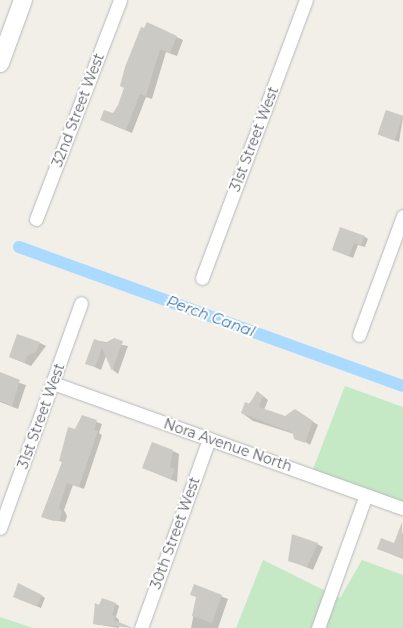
<!DOCTYPE html>
<html>
<head>
<meta charset="utf-8">
<style>
	body { margin:0 }
	#map { position:relative; width:403px; height:628px; overflow:hidden; background:#f1efe8; font-family:Montserrat,sans-serif }
	div>[style] { position:absolute }
	.green>* { inset:0; background:#c5e8c5 }
	.shadow>* { inset:0; background:#0003 }
	.canal>* { height:12px; margin:-6px; padding:0 6px; transform-origin:6px; border-radius:6px; background:#aadaff }
	.building>* { inset:0; background:#cccac5; transform-origin:0 0 }
	.roads { filter:drop-shadow(0 0 1px #b5b8bc) drop-shadow(0 0 1px #b5b8bc) }
	.street>* { height:13px; margin:-6.5px; padding:0 6.5px; transform-origin:6.5px; border-radius:6.5px; background:#fff }
	.secondary>* { height:18px; margin:-9px; padding:0 9px; transform-origin:9px; border-radius:9px; background:#fff }
	span { translate:-50% -50%; white-space:nowrap; text-align:center; line-height:1.15; -webkit-text-stroke:4px #fff; paint-order:stroke }
	.street-label { font-size:14px; color:#5f6368 }
	.water-label { font-size:15px; color:#4174aa; font-style:italic }
</style>
</head>
<body>
<div id="map">
	<div class="green">
		<div style="clip-path:polygon(345px 386px,403px 407px,403px 503px,310px 477px)"></div>
		<div style="clip-path:polygon(263px 560px,340px 598px,362px 560px,403px 575px,403px 628px,236px 628px)"></div>
		<div style="clip-path:polygon(0 617px,33px 628px,0 628px)"></div>
	</div>
	<div class="shadow">
		<div style="clip-path:polygon(147px 23px,183px 40px,177px 56px,166px 52px,152px 99px,146px 97px,132px 133px,101px 120px,113px 114px,119px 106px)"></div>
		<div style="clip-path:polygon(386px 111px,403px 117px,399px 142px,378px 134px)"></div>
		<div style="clip-path:polygon(364px 236px,368px 239px,365px 247px,358px 245px,353px 258px,333px 250px)"></div>
		<div style="clip-path:polygon(94px 340px,128px 346px,118px 374px,113px 370px,106px 356px,101px 370px,86px 363px)"></div>
		<div style="clip-path:polygon(40px 343px,46px 346px,31px 366px,10px 357px)"></div>
		<div style="clip-path:polygon(0 377px,26px 385px,18px 409px,0 402px)"></div>
		<div style="clip-path:polygon(258px 392px,268px 400px,264px 410px,285px 418px,300px 413px,318px 425px,310px 445px,294px 434px,253px 421px,242px 413px)"></div>
		<div style="clip-path:polygon(83px 417px,102px 424px,99px 433px,102px 435px,84px 489px,73px 485px,64px 510px,67px 516px,65px 522px,47px 519px,42px 516px)"></div>
		<div style="clip-path:polygon(173px 451px,179px 454px,177px 482px,143px 468px)"></div>
		<div style="clip-path:polygon(403px 533px,403px 559px,378px 549px,395px 544px)"></div>
		<div style="clip-path:polygon(317px 544px,323px 547px,313px 570px,289px 560px)"></div>
		<div style="clip-path:polygon(195px 586px,228px 599px,218px 628px,191px 628px,197px 598px)"></div>
		<div style="clip-path:polygon(41px 595px,45px 598px,41px 608px,18px 599px)"></div>
		<div style="clip-path:polygon(116px 604px,119px 606px,116px 617px,119px 620px,119px 628px,94px 624px,100px 606px)"></div>
	</div>
	<div class="canal">
		<div style="left:19px;top:247px;width:408px;rotate:19.9deg"></div>
	</div>
	<div class="building">
		<div style="clip-path:polygon(147px 22px,177px 36px,170px 53px,160px 49px,146px 96px,140px 94px,126px 130px,100px 120px,104px 110px,113px 113px,118px 105px,124px 88px,120px 86px,125px 67px,141px 27px,144px 28px)"></div>
		<div style="left:386px;top:110px;width:18px;height:26px;rotate:19deg"></div>
		<div style="clip-path:polygon(340px 227px,365px 236px,361px 246px,354px 243px,349px 256px,332px 250px)"></div>
		<div style="clip-path:polygon(17px 334px,40px 342px,36px 352px,27px 356px,25px 363px,9px 357px)"></div>
		<div style="clip-path:polygon(114px 338px,123px 341px,112px 371px,102px 348px,95px 367px,85px 364px,94px 339px,105px 343px)"></div>
		<div style="clip-path:polygon(0 372px,20px 380px,12px 406px,0 401px)"></div>
		<div style="clip-path:polygon(257px 391px,263px 396px,259px 407px,285px 416px,295px 409px,313px 421px,305px 443px,294px 439px,293px 433px,241px 413px,245px 402px,250px 404px)"></div>
		<div style="clip-path:polygon(82px 415px,97px 420px,94px 430px,98px 431px,79px 487px,67px 483px,59px 507px,62px 512px,60px 520px,54px 521px,41px 517px,62px 462px,59px 461px,68px 427px,75px 429px)"></div>
		<div style="clip-path:polygon(152px 442px,173px 450px,170px 467px,175px 469px,171px 479px,142px 468px)"></div>
		<div style="clip-path:polygon(402px 522px,403px 558px,377px 549px,381px 538px,394px 543px)"></div>
		<div style="clip-path:polygon(292px 534px,318px 543px,307px 567px,288px 561px)"></div>
		<div style="clip-path:polygon(18px 583px,42px 595px,37px 606px,13px 597px)"></div>
		<div style="clip-path:polygon(194px 584px,222px 595px,212px 623px,192px 616px,196px 597px,190px 595px)"></div>
		<div style="clip-path:polygon(102px 598px,116px 603px,112px 615px,116px 616px,114px 620px,133px 628px,93px 624px,95px 603px,99px 605px)"></div>
	</div>
	<div class="roads">
		<div class="street">
			<div style="left:36px;top:219px;width:235px;rotate:-69deg"></div>
			<div style="left:202px;top:278px;width:297px;rotate:-69.5deg"></div>
			<div style="left:359px;top:335px;width:127px;rotate:-69.7deg"></div>
			<div style="left:53px;top:383px;width:372px;rotate:19.7deg"></div>
			<div style="left:0;top:528px;width:239px;rotate:-70.2deg"></div>
			<div style="left:141px;top:628px;width:201px;rotate:-70.2deg"></div>
			<div style="left:318px;top:628px;width:141px;rotate:-70.2deg"></div>
		</div>
		<div class="secondary">
			<div style="left:0;top:63px;width:67px;rotate:-69.9deg"></div>
		</div>
	</div>
	<div class="street-label">
		<span style="left:78px;top:110px;rotate:-69deg">32nd Street West</span>
		<span style="left:254px;top:139px;rotate:-69deg">31st Street West</span>
		<span style="left:41px;top:416px;rotate:-70deg">31st Street West</span>
		<span style="left:228px;top:445px;rotate:19deg">Nora Avenue North</span>
		<span style="left:175px;top:533px;rotate:-70deg">30th Street West</span>
	</div>
	<div class="water-label">
		<span style="left:211px;top:316px;rotate:20deg">Perch Canal</span>
	</div>
</div>
</body>
</html>
